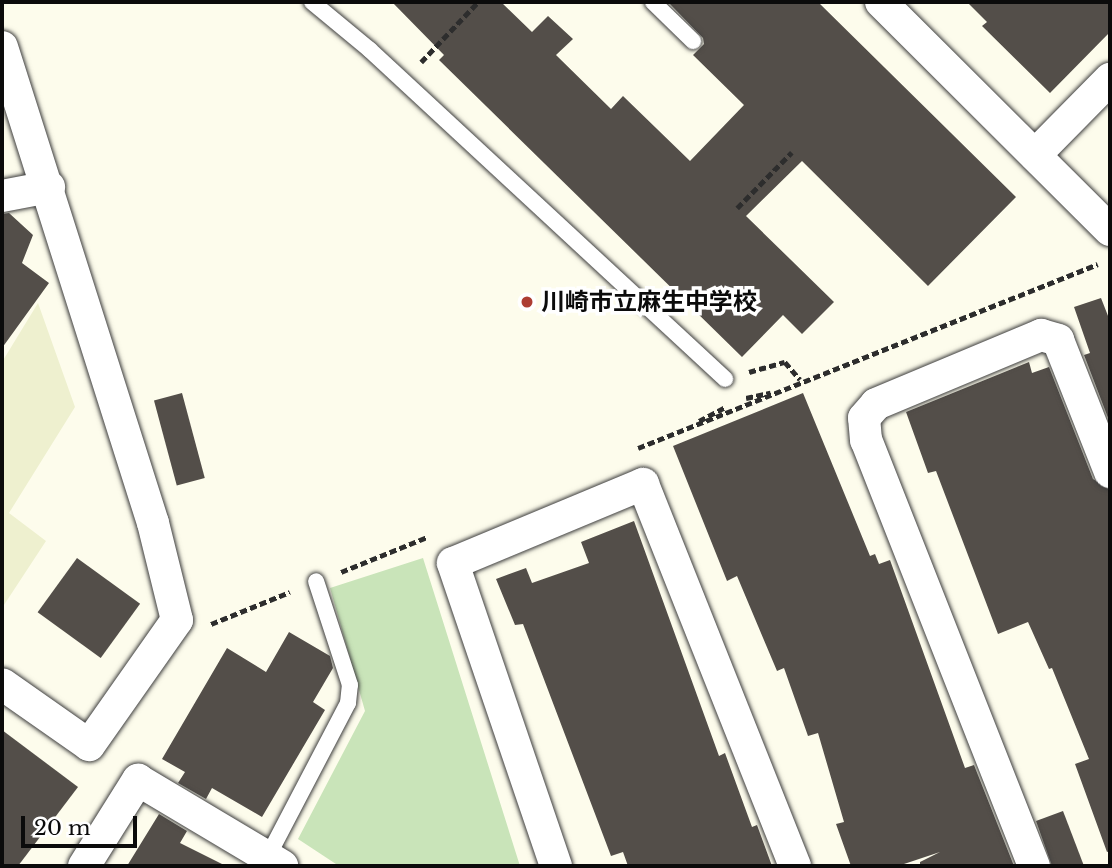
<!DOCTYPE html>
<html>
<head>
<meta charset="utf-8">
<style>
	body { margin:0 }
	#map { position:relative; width:1112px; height:868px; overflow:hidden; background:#fdfcec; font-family:"Libre Baskerville","Noto Sans JP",serif }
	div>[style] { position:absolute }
	.farmland>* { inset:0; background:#eef0cf }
	.green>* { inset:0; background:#c9e4b9 }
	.building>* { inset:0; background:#534e49; transform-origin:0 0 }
	.path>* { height:4.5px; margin-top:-2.25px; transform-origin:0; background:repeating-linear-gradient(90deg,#2d2d2d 0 7px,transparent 0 10.5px) }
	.roads { filter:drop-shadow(0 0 2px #3e3e3e) drop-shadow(0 0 2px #3e3e3e) }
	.lane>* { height:16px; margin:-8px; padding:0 8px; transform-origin:8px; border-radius:8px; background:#fff }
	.street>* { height:32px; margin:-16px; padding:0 16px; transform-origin:16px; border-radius:16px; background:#fff }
	.dots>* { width:19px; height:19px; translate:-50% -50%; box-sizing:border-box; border:4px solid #fff; border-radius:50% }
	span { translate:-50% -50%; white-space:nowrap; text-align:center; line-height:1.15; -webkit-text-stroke:7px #fff; paint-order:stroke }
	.poi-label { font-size:24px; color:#0b0b0b; font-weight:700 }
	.left { translate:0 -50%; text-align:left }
	.frame { position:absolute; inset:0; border:4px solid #0b0b0b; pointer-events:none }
	.scale { position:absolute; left:21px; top:816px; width:116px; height:32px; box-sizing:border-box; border:4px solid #0b0b0b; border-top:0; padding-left:9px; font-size:21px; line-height:24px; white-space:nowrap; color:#0b0b0b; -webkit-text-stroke:5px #fff; paint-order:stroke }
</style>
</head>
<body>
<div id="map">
	<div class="farmland">
		<div style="clip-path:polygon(38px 303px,75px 407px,9px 513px,46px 541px,2px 608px,2px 362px)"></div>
	</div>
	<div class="green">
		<div style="clip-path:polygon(423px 558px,520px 866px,339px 866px,298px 839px,365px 711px,330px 588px)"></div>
	</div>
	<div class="building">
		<div style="clip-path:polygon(392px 2px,501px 2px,532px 32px,548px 16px,573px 39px,556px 55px,611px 109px,623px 96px,690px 161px,744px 105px,693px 55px,704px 44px,703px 38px,668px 2px,818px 2px,1016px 197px,928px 286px,802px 161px,746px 216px,834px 302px,802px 334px,783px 315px,742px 357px,439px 60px,444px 55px)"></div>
		<div style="clip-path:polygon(967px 2px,1110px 2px,1110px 32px,1050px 93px,982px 26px,987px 22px)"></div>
		<div style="clip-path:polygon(9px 213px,33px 235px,22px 263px,49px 283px,2px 348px,2px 214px)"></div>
		<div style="clip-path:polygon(1101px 298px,1110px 321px,1110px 423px,1084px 355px,1090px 353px,1074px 307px)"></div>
		<div style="clip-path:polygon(1029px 362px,1032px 373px,1049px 367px,1093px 479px,1110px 490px,1110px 851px,1107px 852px,1075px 764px,1089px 759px,1052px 668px,1049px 669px,1028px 622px,998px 634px,936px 471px,928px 473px,906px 412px)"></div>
		<div style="left:182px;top:393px;width:88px;height:29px;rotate:75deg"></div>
		<div style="clip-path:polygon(803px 393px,870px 556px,875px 554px,879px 564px,890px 560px,965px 768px,974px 765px,1014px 866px,920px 866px,920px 862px,940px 852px,898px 866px,851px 866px,836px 824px,844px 822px,818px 733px,808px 736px,784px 668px,777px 671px,737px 576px,727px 581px,673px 446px)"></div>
		<div style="clip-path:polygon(634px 521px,719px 756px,725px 753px,752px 827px,757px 825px,772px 866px,628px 866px,623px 852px,611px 856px,523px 624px,515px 625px,496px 579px,526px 568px,532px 583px,589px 563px,581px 542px)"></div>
		<div style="left:77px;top:558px;width:78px;height:67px;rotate:36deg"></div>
		<div style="clip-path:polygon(289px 632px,330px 656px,333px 668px,313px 702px,325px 710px,262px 817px,212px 788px,206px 799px,178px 783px,185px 772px,162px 759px,227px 648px,266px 672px)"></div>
		<div style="clip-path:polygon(2px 730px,78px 787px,18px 866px,2px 866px)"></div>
		<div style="clip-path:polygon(1063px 811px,1084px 866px,1052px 866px,1036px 821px)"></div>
		<div style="clip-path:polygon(159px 814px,187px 831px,180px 843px,226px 866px,127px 866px)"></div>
	</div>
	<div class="path">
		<div style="left:421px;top:62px;width:83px;rotate:-46.5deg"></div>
		<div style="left:737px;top:208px;width:78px;rotate:-45.5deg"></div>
		<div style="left:749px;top:372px;width:37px;rotate:-16deg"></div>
		<div style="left:785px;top:362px;width:23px;rotate:49deg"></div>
		<div style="left:746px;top:398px;width:25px;rotate:-12deg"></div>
		<div style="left:699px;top:421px;width:30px;rotate:-28deg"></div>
		<div style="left:638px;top:448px;width:495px;rotate:-21.8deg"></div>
		<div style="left:341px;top:572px;width:93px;rotate:-22.1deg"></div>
		<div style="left:211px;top:624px;width:85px;rotate:-22.1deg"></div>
	</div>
	<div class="roads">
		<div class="lane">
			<div style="left:312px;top:2px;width:75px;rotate:39.6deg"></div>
			<div style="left:370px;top:50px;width:484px;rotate:42.8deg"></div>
			<div style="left:653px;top:2px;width:56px;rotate:44.3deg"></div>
			<div style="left:267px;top:858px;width:175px;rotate:-62.4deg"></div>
			<div style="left:348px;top:703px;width:18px;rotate:-84deg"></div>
			<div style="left:350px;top:685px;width:109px;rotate:-108.1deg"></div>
		</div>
		<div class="street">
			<div style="left:881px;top:2px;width:323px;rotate:44.9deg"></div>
			<div style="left:2px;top:47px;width:499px;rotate:72.4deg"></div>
			<div style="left:153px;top:523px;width:100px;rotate:76.1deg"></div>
			<div style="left:177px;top:620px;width:153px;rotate:125.1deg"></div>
			<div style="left:89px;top:745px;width:106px;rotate:-145deg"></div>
			<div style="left:1035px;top:155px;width:107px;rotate:-45.4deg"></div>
			<div style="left:2px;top:196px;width:48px;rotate:-10.8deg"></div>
			<div style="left:84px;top:866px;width:102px;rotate:-57.9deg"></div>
			<div style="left:138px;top:780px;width:168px;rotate:30.8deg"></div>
			<div style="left:556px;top:866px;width:320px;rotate:-108.8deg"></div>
			<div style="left:453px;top:563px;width:206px;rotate:-22.6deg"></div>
			<div style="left:643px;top:484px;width:411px;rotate:68.3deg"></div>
			<div style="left:1034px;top:866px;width:458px;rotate:-111.5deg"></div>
			<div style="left:866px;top:440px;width:22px;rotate:-95deg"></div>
			<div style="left:864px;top:418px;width:18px;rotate:-49deg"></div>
			<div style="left:876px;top:404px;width:179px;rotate:-22.7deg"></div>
			<div style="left:1041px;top:335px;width:18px;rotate:16deg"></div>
			<div style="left:1058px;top:340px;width:142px;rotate:68.5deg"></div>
		</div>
	</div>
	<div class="dots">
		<div style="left:527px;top:302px;background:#ad3d32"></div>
	</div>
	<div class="poi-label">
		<span class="left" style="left:541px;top:302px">川崎市立麻生中学校</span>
	</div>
	<div class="frame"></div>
	<div class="scale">20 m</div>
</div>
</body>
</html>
